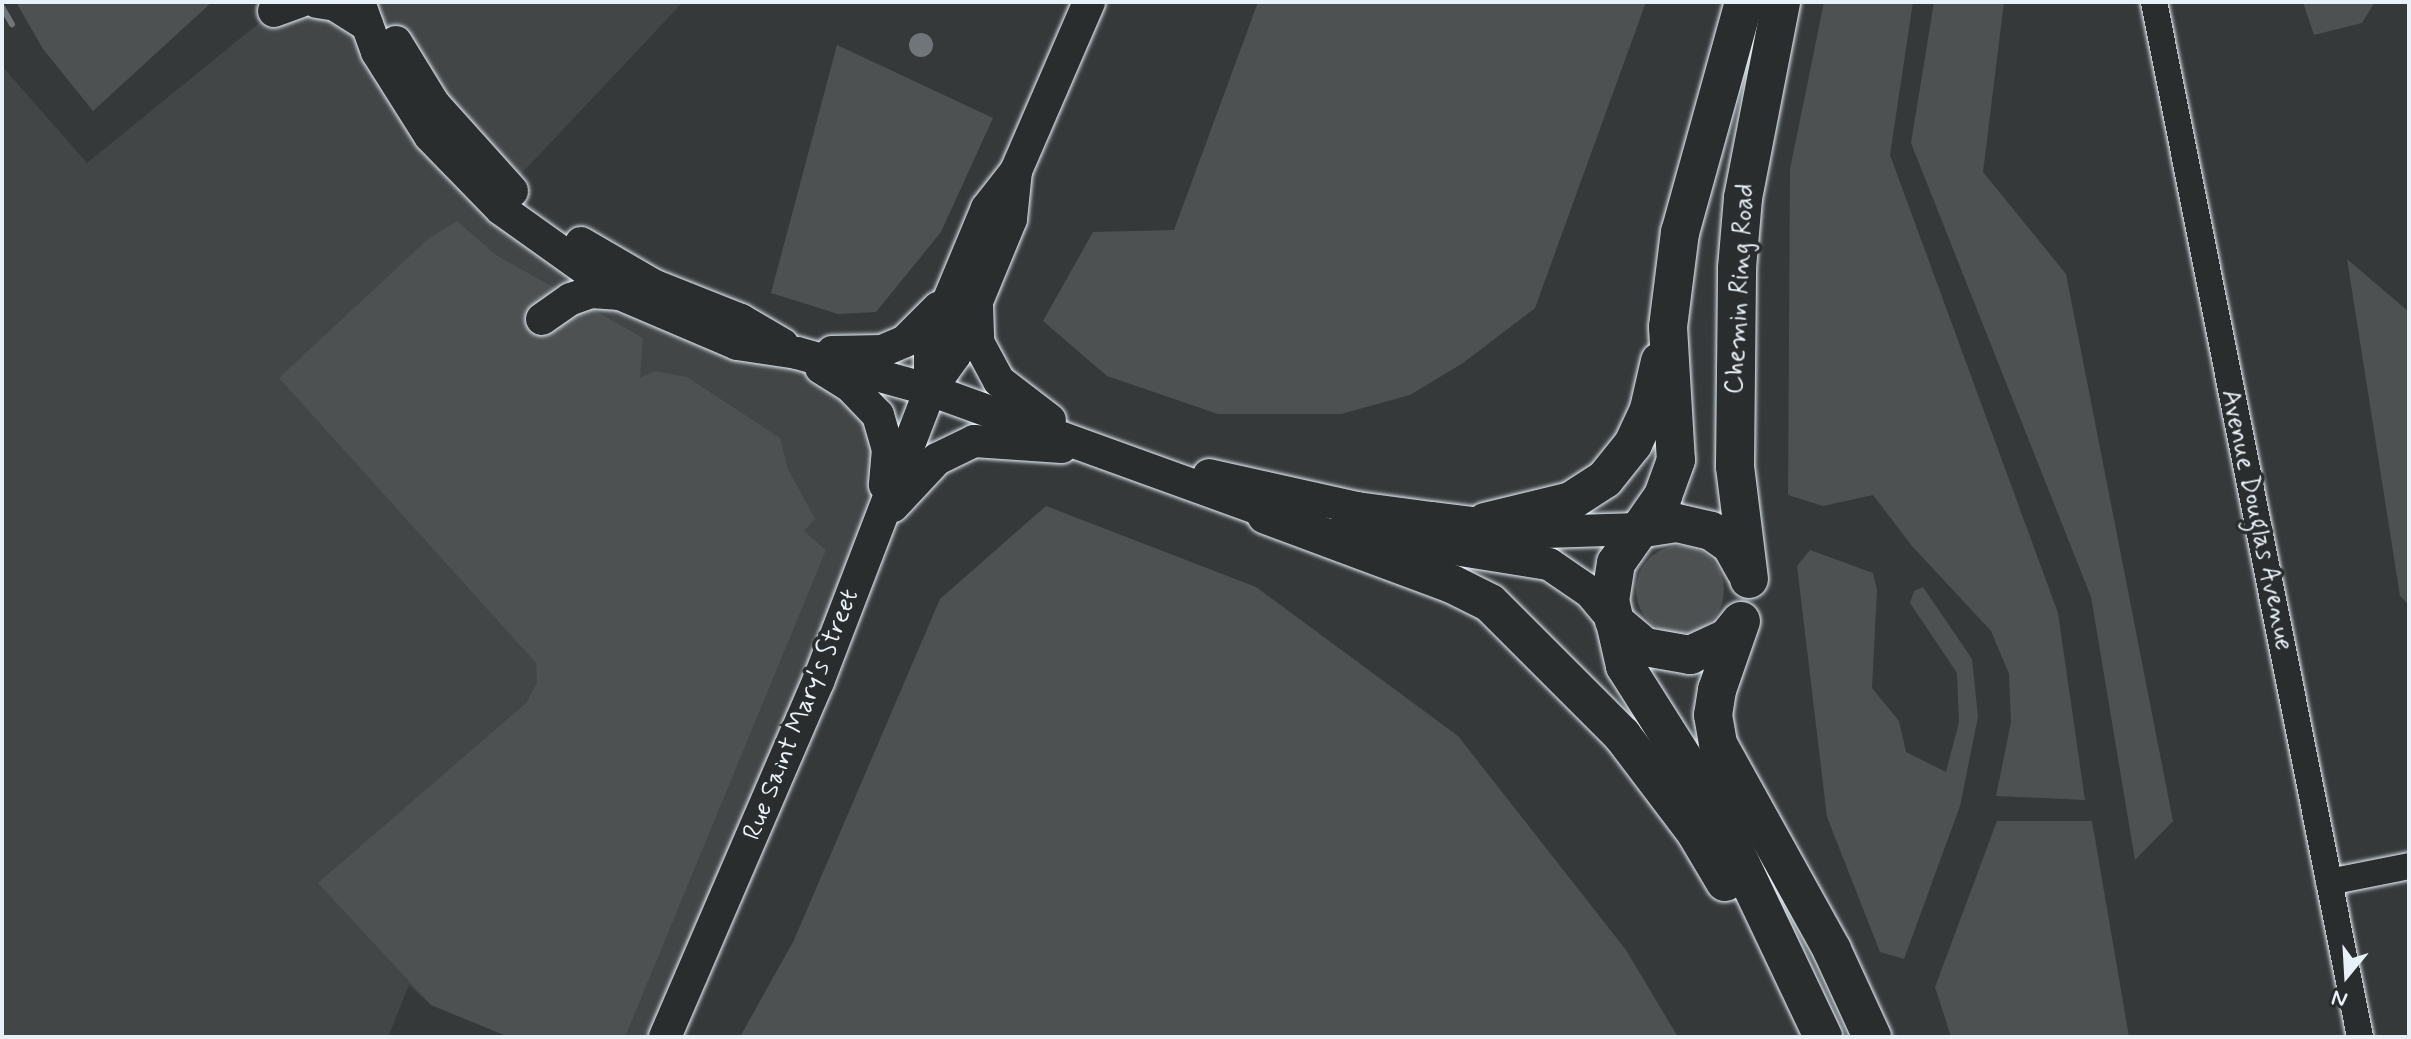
<!DOCTYPE html>
<html>
<head>
<meta charset="utf-8">
<style>
	body { margin:0 }
	#map { position:relative; width:2411px; height:1039px; overflow:hidden; background:#35393a; font-family:Mynerve,sans-serif }
	div>[style] { position:absolute }
	.built>* { inset:0; background:#424647 }
	.green>* { inset:0; background:#4d5152 }
	.round { border-radius:50% }
	.water>* { inset:0; background:#707579 }
	.stream>* { height:6px; margin:-3px; padding:0 3px; transform-origin:3px; border-radius:3px; background:#707579 }
	.roads { filter:drop-shadow(0 0 2px #e8f1f8) drop-shadow(0 0 2px #e8f1f8) }
	.minor>* { height:26px; margin:-13px; padding:0 13px; transform-origin:13px; border-radius:13px; background:#2a2d2e }
	.major>* { height:32px; margin:-16px; padding:0 16px; transform-origin:16px; border-radius:16px; background:#2a2d2e }
	.highway>* { height:38px; margin:-19px; padding:0 19px; transform-origin:19px; border-radius:19px; background:#2a2d2e }
	span { translate:-50% -50%; white-space:nowrap; text-align:center; line-height:1.15; -webkit-text-stroke:7px #2a2d2e; paint-order:stroke }
	.street-label { font-size:26px; color:#e8f1f8 }
	.frame { position:absolute; inset:0; border:4px solid #e8f1f8; pointer-events:none }
	.north { position:absolute; left:2307px; top:935px; width:80px; height:80px; -webkit-text-stroke:6px #2a2d2e; paint-order:stroke; rotate:198deg; font-size:22px; font-weight:700; line-height:32px; text-align:center; color:#e8f1f8 }
	.north::after { content:''; display:block; margin:auto; width:28px; height:36px; background:#e8f1f8; clip-path:polygon(50% 0,100% 100%,50% 72%,0 100%) }
</style>
</head>
<body>
<div id="map">
	<div class="built">
		<div style="clip-path:polygon(285px 2px,359px 2px,501px 209px,797px 353px,878px 415px,882px 517px,665px 1037px,509px 1037px,431px 1005px,409px 985px,388px 1037px,2px 1037px,2px 66px,87px 163px)"></div>
		<div style="clip-path:polygon(371px 2px,683px 2px,508px 188px,434px 104px)"></div>
	</div>
	<div class="green">
		<div style="clip-path:polygon(16px 2px,212px 2px,93px 111px,43px 49px)"></div>
		<div style="clip-path:polygon(1258px 2px,1646px 2px,1535px 308px,1463px 363px,1410px 395px,1341px 414px,1218px 414px,1107px 376px,1043px 321px,1093px 232px,1174px 230px)"></div>
		<div style="clip-path:polygon(1824px 2px,1913px 2px,1890px 155px,2058px 613px,2085px 800px,1996px 796px,2011px 722px,2009px 674px,1991px 631px,1912px 546px,1873px 495px,1823px 506px,1788px 495px,1790px 169px)"></div>
		<div style="clip-path:polygon(1934px 2px,2004px 2px,1983px 172px,2066px 274px,2173px 821px,2135px 860px,2091px 597px,1911px 143px)"></div>
		<div style="clip-path:polygon(2303px 2px,2375px 2px,2362px 23px,2314px 35px)"></div>
		<div style="clip-path:polygon(837px 45px,993px 118px,941px 232px,876px 312px,838px 314px,771px 293px)"></div>
		<div style="clip-path:polygon(457px 221px,496px 255px,643px 338px,640px 378px,655px 371px,687px 377px,780px 438px,788px 469px,815px 519px,804px 531px,826px 550px,625px 1037px,509px 1037px,431px 1005px,318px 883px,526px 703px,537px 683px,536px 663px,279px 378px,428px 239px)"></div>
		<div style="clip-path:polygon(2347px 259px,2409px 312px,2409px 605px,2400px 596px)"></div>
		<div style="clip-path:polygon(1046px 506px,1256px 587px,1458px 736px,1626px 950px,1678px 1037px,740px 1037px,794px 940px,940px 599px)"></div>
		<div class="round" style="left:1636px;top:546px;width:88px;height:88px"></div>
		<div style="clip-path:polygon(1810px 550px,1873px 573px,1877px 590px,1872px 688px,1899px 721px,1906px 752px,1946px 772px,1959px 722px,1957px 673px,1910px 603px,1914px 591px,1923px 587px,1972px 659px,1978px 717px,1960px 806px,1904px 959px,1880px 952px,1827px 817px,1797px 566px)"></div>
		<div style="clip-path:polygon(1997px 821px,2092px 821px,2129px 1037px,1951px 1037px,1935px 987px)"></div>
	</div>
	<div class="water">
		<div class="round" style="left:909px;top:33px;width:24px;height:24px"></div>
	</div>
	<div class="stream">
		<div style="left:2px;top:7px;width:20px;rotate:60deg"></div>
	</div>
	<div class="roads">
		<div class="minor">
			<div style="left:2154px;top:2px;width:1055px;rotate:78.74deg"></div>
			<div style="left:2329px;top:882px;width:82px;rotate:-11.3deg"></div>
		</div>
		<div class="major">
			<div style="left:317px;top:2px;width:18px;rotate:9deg"></div>
			<div style="left:335px;top:5px;width:38px;rotate:32deg"></div>
			<div style="left:359px;top:2px;width:53px;rotate:70.2deg"></div>
			<div style="left:377px;top:52px;width:99px;rotate:57.8deg"></div>
			<div style="left:430px;top:136px;width:102px;rotate:45.8deg"></div>
			<div style="left:501px;top:209px;width:146px;rotate:35.5deg"></div>
			<div style="left:620px;top:294px;width:127px;rotate:23.1deg"></div>
			<div style="left:737px;top:344px;width:61px;rotate:8.5deg"></div>
			<div style="left:797px;top:353px;width:138px;rotate:15.5deg"></div>
			<div style="left:930px;top:390px;width:382px;rotate:19.9deg"></div>
			<div style="left:274px;top:11px;width:27px;rotate:-20deg"></div>
			<div style="left:396px;top:42px;width:73px;rotate:58.5deg"></div>
			<div style="left:434px;top:104px;width:117px;rotate:48.1deg"></div>
			<div style="left:581px;top:243px;width:86px;rotate:30.2deg"></div>
			<div style="left:655px;top:286px;width:92px;rotate:21.6deg"></div>
			<div style="left:741px;top:320px;width:48px;rotate:30.3deg"></div>
			<div style="left:977px;top:305px;width:37px;rotate:88deg"></div>
			<div style="left:978px;top:342px;width:44px;rotate:61.7deg"></div>
			<div style="left:999px;top:381px;width:64px;rotate:37.4deg"></div>
			<div style="left:542px;top:319px;width:35px;rotate:-35deg"></div>
			<div style="left:571px;top:299px;width:21px;rotate:-19deg"></div>
			<div style="left:591px;top:292px;width:29px;rotate:4deg"></div>
			<div style="left:832px;top:352px;width:50px;rotate:-1.1deg"></div>
			<div style="left:882px;top:351px;width:25px;rotate:-23deg"></div>
			<div style="left:905px;top:341px;width:47px;rotate:-45deg"></div>
			<div style="left:821px;top:368px;width:34px;rotate:32deg"></div>
			<div style="left:850px;top:386px;width:40px;rotate:46deg"></div>
			<div style="left:878px;top:415px;width:35px;rotate:74deg"></div>
			<div style="left:888px;top:449px;width:36px;rotate:95deg"></div>
			<div style="left:930px;top:390px;width:45px;rotate:-90deg"></div>
			<div style="left:930px;top:345px;width:148px;rotate:-67.4deg"></div>
			<div style="left:987px;top:208px;width:47px;rotate:-51.9deg"></div>
			<div style="left:1016px;top:171px;width:184px;rotate:-66.6deg"></div>
			<div style="left:1209px;top:475px;width:152px;rotate:12.6deg"></div>
			<div style="left:1357px;top:508px;width:75px;rotate:7.7deg"></div>
			<div style="left:1431px;top:518px;width:115px;rotate:7deg"></div>
			<div style="left:1545px;top:532px;width:93px;rotate:-1.8deg"></div>
			<div style="left:893px;top:506px;width:64px;rotate:-46.9deg"></div>
			<div style="left:937px;top:459px;width:41px;rotate:-25.9deg"></div>
			<div style="left:974px;top:441px;width:88px;rotate:3.9deg"></div>
			<div style="left:1342px;top:531px;width:210px;rotate:9.1deg"></div>
			<div style="left:1549px;top:564px;width:50px;rotate:34.3deg"></div>
			<div style="left:1590px;top:592px;width:38px;rotate:50deg"></div>
			<div style="left:665px;top:1037px;width:387px;rotate:-66.7deg"></div>
			<div style="left:818px;top:682px;width:313px;rotate:-69deg"></div>
			<div style="left:930px;top:390px;width:43px;rotate:-54.5deg"></div>
			<div style="left:955px;top:355px;width:147px;rotate:-67.6deg"></div>
			<div style="left:1011px;top:219px;width:48px;rotate:-84.1deg"></div>
		</div>
		<div class="highway">
			<div style="left:1744px;top:2px;width:239px;rotate:105.5deg"></div>
			<div style="left:1680px;top:232px;width:96px;rotate:97.2deg"></div>
			<div style="left:1668px;top:327px;width:133px;rotate:86.6deg"></div>
			<div style="left:1676px;top:460px;width:38px;rotate:110deg"></div>
			<div style="left:1663px;top:496px;width:82px;rotate:125deg"></div>
			<div style="left:1616px;top:563px;width:37px;rotate:99deg"></div>
			<div style="left:1610px;top:600px;width:68px;rotate:77.2deg"></div>
			<div style="left:1625px;top:666px;width:165px;rotate:57.7deg"></div>
			<div style="left:1713px;top:805px;width:257px;rotate:64.6deg"></div>
			<div style="left:1266px;top:515px;width:198px;rotate:20.4deg"></div>
			<div style="left:1452px;top:584px;width:42px;rotate:26.6deg"></div>
			<div style="left:1490px;top:603px;width:187px;rotate:45deg"></div>
			<div style="left:1622px;top:735px;width:123px;rotate:52.9deg"></div>
			<div style="left:1696px;top:833px;width:57px;rotate:59.4deg"></div>
			<div style="left:1485px;top:522px;width:89px;rotate:-13.7deg"></div>
			<div style="left:1571px;top:501px;width:40px;rotate:-32.9deg"></div>
			<div style="left:1605px;top:479px;width:45px;rotate:-51.3deg"></div>
			<div style="left:1633px;top:444px;width:38px;rotate:-65deg"></div>
			<div style="left:1649px;top:409px;width:49px;rotate:-77.1deg"></div>
			<div style="left:1638px;top:529px;width:39px;rotate:-9deg"></div>
			<div style="left:1677px;top:523px;width:35px;rotate:13deg"></div>
			<div style="left:1711px;top:531px;width:24px;rotate:35deg"></div>
			<div style="left:1731px;top:545px;width:29px;rotate:61deg"></div>
			<div style="left:1749px;top:579px;width:113px;rotate:-97.1deg"></div>
			<div style="left:1735px;top:467px;width:199px;rotate:-89.4deg"></div>
			<div style="left:1737px;top:268px;width:70px;rotate:-85.1deg"></div>
			<div style="left:1743px;top:198px;width:200px;rotate:-79deg"></div>
			<div style="left:1614px;top:621px;width:40px;rotate:40deg"></div>
			<div style="left:1645px;top:647px;width:46px;rotate:10.1deg"></div>
			<div style="left:1690px;top:655px;width:41px;rotate:-24.7deg"></div>
			<div style="left:1727px;top:638px;width:21px;rotate:-51deg"></div>
			<div style="left:1741px;top:621px;width:73px;rotate:109.2deg"></div>
			<div style="left:1717px;top:690px;width:25px;rotate:99deg"></div>
			<div style="left:1713px;top:715px;width:29px;rotate:80deg"></div>
			<div style="left:1718px;top:744px;width:235px;rotate:61deg"></div>
			<div style="left:1832px;top:950px;width:96px;rotate:65.3deg"></div>
		</div>
	</div>
	<div class="street-label">
		<span style="left:1741px;top:289px;rotate:-87deg">Chemin Ring Road</span>
		<span style="left:2256px;top:520px;rotate:78deg">Avenue Douglas Avenue</span>
		<span style="left:802px;top:715px;rotate:-68deg">Rue Saint Mary's Street</span>
	</div>
	<div class="frame"></div>
	<div class="north">N</div>
</div>
</body>
</html>
